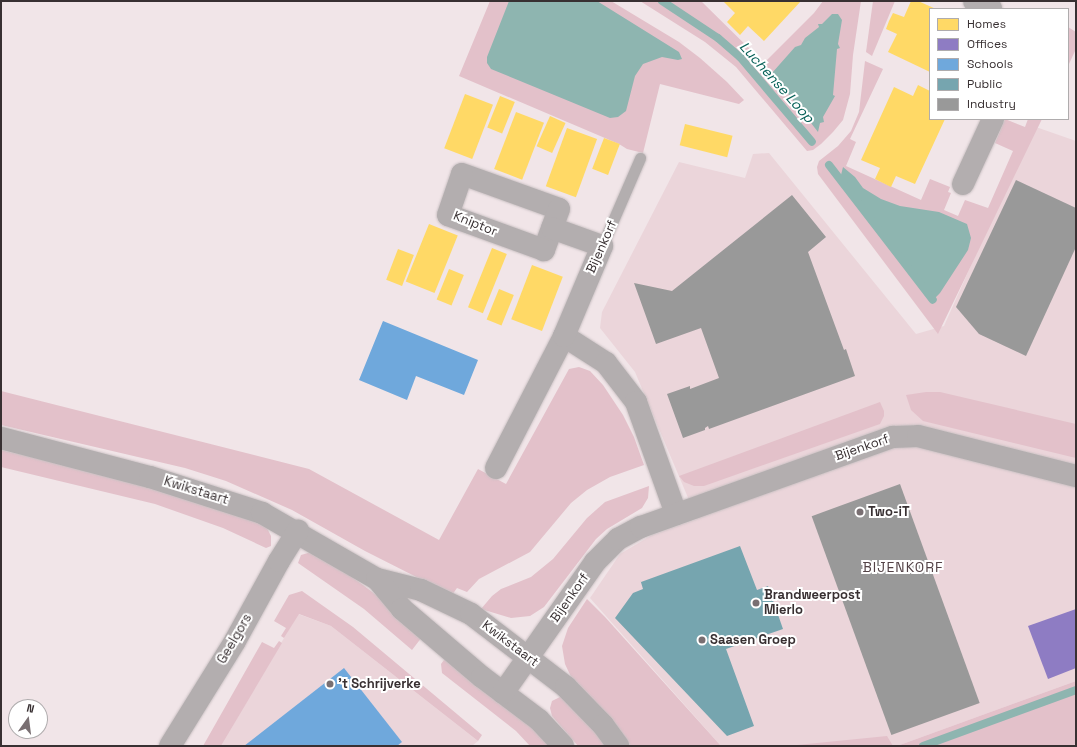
<!DOCTYPE html>
<html>
<head>
<meta charset="utf-8">
<style>
	body { margin:0 }
	#map { position:relative; width:1077px; height:747px; overflow:hidden; background:#f1e5e8; font-family:"Space Grotesk",sans-serif }
	div>[style] { position:absolute }
	.built>* { inset:0; background:#ebd5da }
	.green>* { inset:0; background:#e3c1ca }
	.water>* { inset:0; background:#8eb5b0 }
	.homes>* { inset:0; background:#ffd966; transform-origin:0 0 }
	.offices>* { inset:0; background:#8e7cc3 }
	.schools>* { inset:0; background:#6fa8dc }
	.public>* { inset:0; background:#76a5af }
	.industry>* { inset:0; background:#999; transform-origin:0 0 }
	.stream>* { height:8px; margin:-4px; padding:0 4px; transform-origin:4px; border-radius:4px; background:#8eb5b0 }
	.roads { filter:drop-shadow(0 0 1px #cbc2c4) drop-shadow(0 0 1px #cbc2c4) }
	.lane>* { height:11px; margin:-5.5px; padding:0 5.5px; transform-origin:5.5px; border-radius:5.5px; background:#b3aeaf }
	.street>* { height:22px; margin:-11px; padding:0 11px; transform-origin:11px; border-radius:11px; background:#b3aeaf }
	.dots>* { width:11px; height:11px; translate:-50% -50%; box-sizing:border-box; border:2px solid #fff; border-radius:50% }
	span { translate:-50% -50%; white-space:nowrap; text-align:center; line-height:1.15; -webkit-text-stroke:4px #fff; paint-order:stroke }
	.street-label { font-size:13px; color:#383032 }
	.poi-label { font-size:13px; color:#383032; font-weight:700 }
	.left { translate:0 -50%; text-align:left }
	.water-label { font-size:14px; color:#055f56; font-style:italic }
	.neighbourhood-label { font-size:14px; color:#534246; letter-spacing:1px }
	.frame { position:absolute; inset:0; border:2px solid #383032; pointer-events:none }
	.legend { position:absolute; left:929px; top:8px; width:140px; height:112px; box-sizing:border-box; background:#fff; border:1px solid #afacad; margin:0; padding:5px 7px; list-style:none; font-size:12px; color:#383032 }
	.legend li { display:flex; align-items:center; gap:8px; height:20px }
	.legend b { width:20px; border:1px solid #afacad }
	.north { position:absolute; left:8px; top:699px; width:40px; height:40px; box-sizing:border-box; background:#fff; border:1px solid #afacad; border-radius:50%; rotate:14deg; font-size:11px; font-weight:700; line-height:16px; text-align:center; color:#383032 }
	.north::after { content:''; display:block; margin:auto; width:14px; height:18px; background:#796f72; clip-path:polygon(50% 0,100% 100%,50% 72%,0 100%) }
</style>
</head>
<body>
<div id="map">
	<div class="built">
		<div style="clip-path:polygon(1033px 126px,1076px 141px,1076px 681px,897px 746px,721px 746px,590px 598px,620px 554px,652px 535px,697px 519px,635px 372px,600px 328px,602px 312px,679px 162px,745px 178px,753px 154px,769px 153px,916px 334px,944px 326px)"></div>
		<div style="clip-path:polygon(298px 614px,331px 626px,478px 741px,472px 746px,221px 746px)"></div>
	</div>
	<div class="green">
		<div style="clip-path:polygon(490px 1px,611px 1px,679px 42px,700px 58px,727px 82px,744px 100px,739px 104px,660px 84px,643px 153px,627px 149px,619px 144px,459px 76px)"></div>
		<div style="clip-path:polygon(640px 1px,701px 1px,764px 63px,814px 13px,823px 1px,861px 1px,853px 55px,850px 94px,843px 120px,833px 132px,821px 144px,813px 150px,807px 151px,736px 67px,705px 42px)"></div>
		<div style="clip-path:polygon(873px 1px,895px 1px,872px 56px,866px 52px)"></div>
		<div style="clip-path:polygon(1068px 27px,1076px 32px,1076px 49px,1068px 66px)"></div>
		<div style="clip-path:polygon(865px 61px,883px 69px,850px 139px,856px 142px,846px 166px,921px 200px,930px 179px,950px 187px,948px 192px,951px 193px,944px 210px,958px 216px,965px 200px,988px 208px,1013px 151px,995px 143px,1005px 119px,1025px 127px,1028px 119px,1042px 119px,938px 334px,818px 174px,817px 167px,819px 161px,838px 146px,851px 131px,859px 112px)"></div>
		<div style="clip-path:polygon(579px 367px,590px 371px,603px 385px,623px 415px,634px 437px,644px 465px,610px 477px,587px 490px,571px 503px,530px 552px,479px 579px,467px 592px,457px 588px,452px 595px,365px 551px,292px 510px,226px 481px,185px 468px,1px 425px,1px 391px,309px 469px,439px 540px,478px 469px,506px 484px,569px 369px)"></div>
		<div style="clip-path:polygon(926px 392px,940px 392px,1076px 424px,1076px 458px,923px 421px,911px 410px,906px 395px)"></div>
		<div style="clip-path:polygon(880px 402px,884px 411px,884px 416px,880px 424px,704px 486px,694px 486px,684px 482px,679px 476px)"></div>
		<div style="clip-path:polygon(1px 450px,132px 481px,252px 518px,267px 528px,271px 536px,271px 546px,266px 548px,223px 528px,155px 504px,1px 467px)"></div>
		<div style="clip-path:polygon(649px 486px,648px 498px,642px 508px,607px 529px,596px 539px,544px 607px,530px 616px,511px 618px,481px 609px,492px 596px,501px 589px,531px 577px,553px 559px,587px 518px,605px 502px)"></div>
		<div style="clip-path:polygon(311px 552px,321px 555px,363px 585px,380px 598px,422px 637px,412px 650px,364px 609px,298px 563px,301px 555px)"></div>
		<div style="clip-path:polygon(302px 591px,353px 627px,482px 735px,478px 741px,331px 626px,299px 614px,284px 638px,281px 636px,286px 628px,274px 621px,289px 595px)"></div>
		<div style="clip-path:polygon(587px 599px,605px 617px,721px 746px,631px 746px,615px 723px,572px 679px,565px 664px,562px 646px,568px 628px)"></div>
		<div style="clip-path:polygon(279px 641px,282px 643px,221px 746px,203px 746px,262px 642px,274px 648px)"></div>
		<div style="clip-path:polygon(447px 656px,554px 746px,530px 746px,516px 731px,442px 673px,441px 664px)"></div>
		<div style="clip-path:polygon(1076px 681px,1076px 744px,1071px 746px,897px 746px)"></div>
		<div style="clip-path:polygon(562px 696px,609px 746px,578px 746px,552px 716px,550px 708px,552px 701px)"></div>
		<div style="clip-path:polygon(887px 736px,893px 746px,787px 746px)"></div>
	</div>
	<div class="water">
		<div style="clip-path:polygon(509px 1px,597px 1px,679px 52px,682px 59px,678px 60px,662px 57px,643px 64px,635px 76px,626px 111px,618px 117px,610px 118px,491px 69px,487px 63px,487px 57px)"></div>
		<div style="clip-path:polygon(832px 14px,838px 14px,842px 20px,838px 44px,840px 48px,837px 49px,833px 95px,835px 96px,823px 117px,824px 122px,820px 123px,818px 132px,772px 73px,795px 47px,801px 45px,805px 38px,819px 27px,818px 24px,822px 24px)"></div>
		<div style="clip-path:polygon(843px 167px,855px 177px,863px 188px,881px 199px,900px 206px,939px 212px,967px 224px,971px 238px,968px 250px,940px 293px,933px 300px,840px 179px)"></div>
	</div>
	<div class="homes">
		<div style="clip-path:polygon(723px 1px,801px 1px,764px 41px,748px 26px,740px 35px,727px 22px,735px 13px)"></div>
		<div style="clip-path:polygon(911px 1px,918px 1px,936px 9px,930px 9px,930px 72px,888px 52px,897px 34px,886px 29px,889px 21px,893px 13px,904px 17px)"></div>
		<div style="clip-path:polygon(918px 85px,930px 91px,930px 119px,945px 119px,915px 184px,896px 176px,891px 187px,875px 179px,880px 168px,861px 160px,894px 87px,913px 96px)"></div>
		<div style="left:465px;top:94px;width:30px;height:58px;rotate:21deg"></div>
		<div style="left:500px;top:96px;width:16px;height:34px;rotate:22deg"></div>
		<div style="left:516px;top:112px;width:30px;height:61px;rotate:21deg"></div>
		<div style="left:550px;top:116px;width:17px;height:33px;rotate:24deg"></div>
		<div style="left:685px;top:124px;width:49px;height:22px;rotate:14deg"></div>
		<div style="left:567px;top:128px;width:32px;height:62px;rotate:20deg"></div>
		<div style="left:604px;top:138px;width:17px;height:33px;rotate:21deg"></div>
		<div style="left:429px;top:224px;width:31px;height:62px;rotate:22deg"></div>
		<div style="left:492px;top:248px;width:16px;height:64px;rotate:22deg"></div>
		<div style="left:398px;top:249px;width:17px;height:33px;rotate:21deg"></div>
		<div style="left:532px;top:265px;width:33px;height:58px;rotate:21deg"></div>
		<div style="left:449px;top:269px;width:16px;height:33px;rotate:22deg"></div>
		<div style="left:499px;top:289px;width:16px;height:33px;rotate:22deg"></div>
	</div>
	<div class="offices">
		<div style="clip-path:polygon(1076px 609px,1076px 668px,1048px 679px,1028px 626px)"></div>
	</div>
	<div class="schools">
		<div style="clip-path:polygon(383px 321px,478px 360px,464px 395px,416px 376px,407px 400px,359px 380px)"></div>
		<div style="clip-path:polygon(344px 668px,402px 742px,397px 746px,244px 746px)"></div>
	</div>
	<div class="public">
		<div style="clip-path:polygon(740px 546px,757px 590px,768px 586px,783px 629px,726px 649px,754px 726px,727px 736px,615px 618px,633px 593px,643px 589px,640px 579px,641px 582px)"></div>
	</div>
	<div class="industry">
		<div style="clip-path:polygon(1016px 180px,1076px 208px,1076px 247px,1026px 356px,979px 334px,956px 307px)"></div>
		<div style="clip-path:polygon(792px 195px,826px 237px,808px 252px,844px 350px,846px 349px,855px 376px,709px 429px,708px 426px,705px 428px,705px 430px,683px 438px,667px 394px,690px 386px,690px 389px,719px 378px,701px 328px,656px 344px,634px 283px,672px 291px)"></div>
		<div style="left:900px;top:484px;width:233px;height:94px;rotate:70deg"></div>
	</div>
	<div class="stream">
		<div style="left:662px;top:1px;width:67px;rotate:33.5deg"></div>
		<div style="left:718px;top:38px;width:29px;rotate:41deg"></div>
		<div style="left:740px;top:57px;width:111px;rotate:49.7deg"></div>
		<div style="left:829px;top:165px;width:170px;rotate:52.4deg"></div>
		<div style="left:923px;top:746px;width:163px;rotate:-20.1deg"></div>
	</div>
	<div class="roads">
		<div class="lane">
			<div style="left:602px;top:246px;width:96px;rotate:-66.6deg"></div>
		</div>
		<div class="street">
			<div style="left:974px;top:1px;width:19px;rotate:25deg"></div>
			<div style="left:462px;top:174px;width:103px;rotate:19.8deg"></div>
			<div style="left:559px;top:209px;width:44px;rotate:110.1deg"></div>
			<div style="left:544px;top:250px;width:102px;rotate:-160deg"></div>
			<div style="left:448px;top:215px;width:43px;rotate:-71.1deg"></div>
			<div style="left:963px;top:184px;width:72px;rotate:-65.2deg"></div>
			<div style="left:564px;top:336px;width:50px;rotate:32.7deg"></div>
			<div style="left:606px;top:363px;width:49px;rotate:52.4deg"></div>
			<div style="left:636px;top:402px;width:119px;rotate:70.3deg"></div>
			<div style="left:1px;top:438px;width:154px;rotate:14.7deg"></div>
			<div style="left:150px;top:477px;width:118px;rotate:17.8deg"></div>
			<div style="left:262px;top:513px;width:133px;rotate:29.9deg"></div>
			<div style="left:377px;top:579px;width:45px;rotate:14deg"></div>
			<div style="left:421px;top:590px;width:55px;rotate:25.6deg"></div>
			<div style="left:471px;top:614px;width:120px;rotate:37.5deg"></div>
			<div style="left:566px;top:687px;width:53px;rotate:45.8deg"></div>
			<div style="left:603px;top:725px;width:26px;rotate:54deg"></div>
			<div style="left:496px;top:468px;width:148px;rotate:-62.7deg"></div>
			<div style="left:564px;top:336px;width:98px;rotate:-67.1deg"></div>
			<div style="left:602px;top:246px;width:53px;rotate:-160.2deg"></div>
			<div style="left:377px;top:579px;width:39px;rotate:50deg"></div>
			<div style="left:402px;top:609px;width:105px;rotate:40.4deg"></div>
			<div style="left:482px;top:677px;width:71px;rotate:37deg"></div>
			<div style="left:539px;top:720px;width:35px;rotate:47deg"></div>
			<div style="left:503px;top:693px;width:160px;rotate:-54.9deg"></div>
			<div style="left:595px;top:562px;width:33px;rotate:-45deg"></div>
			<div style="left:618px;top:539px;width:26px;rotate:-28deg"></div>
			<div style="left:641px;top:527px;width:268px;rotate:-19.7deg"></div>
			<div style="left:893px;top:437px;width:25px;rotate:-2deg"></div>
			<div style="left:918px;top:436px;width:163px;rotate:14.2deg"></div>
			<div style="left:170px;top:746px;width:123px;rotate:-58.2deg"></div>
			<div style="left:235px;top:641px;width:91px;rotate:-61.2deg"></div>
			<div style="left:279px;top:561px;width:36px;rotate:-58deg"></div>
		</div>
	</div>
	<div class="dots">
		<div style="left:860px;top:512px;background:#796f72"></div>
		<div style="left:756px;top:603px;background:#796f72"></div>
		<div style="left:702px;top:640px;background:#796f72"></div>
		<div style="left:330px;top:684px;background:#796f72"></div>
	</div>
	<div class="street-label">
		<span style="left:475px;top:224px;rotate:22deg">Kniptor</span>
		<span style="left:602px;top:247px;rotate:-66deg">Bijenkorf</span>
		<span style="left:862px;top:448px;rotate:-19deg">Bijenkorf</span>
		<span style="left:196px;top:491px;rotate:17deg">Kwikstaart</span>
		<span style="left:570px;top:598px;rotate:-55deg">Bijenkorf</span>
		<span style="left:235px;top:639px;rotate:-60deg">Geelgors</span>
		<span style="left:510px;top:644px;rotate:37deg">Kwikstaart</span>
	</div>
	<div class="poi-label">
		<span class="left" style="left:868px;top:512px">Two-iT</span>
		<span class="left" style="left:764px;top:603px">Brandweerpost<br>Mierlo</span>
		<span class="left" style="left:710px;top:640px">Saasen Groep</span>
		<span class="left" style="left:338px;top:684px">'t Schrijverke</span>
	</div>
	<div class="water-label">
		<span style="left:777px;top:82px;rotate:48deg">Luchense Loop</span>
	</div>
	<div class="neighbourhood-label">
		<span style="left:903px;top:567px">BIJENKORF</span>
	</div>
	<div class="frame"></div>
	<ul class="legend">
	<li><b style="height:11px;background:#ffd966"></b>Homes</li>
	<li><b style="height:11px;background:#8e7cc3"></b>Offices</li>
	<li><b style="height:11px;background:#6fa8dc"></b>Schools</li>
	<li><b style="height:11px;background:#76a5af"></b>Public</li>
	<li><b style="height:11px;background:#999"></b>Industry</li>
	</ul>
	<div class="north">N</div>
</div>
</body>
</html>
